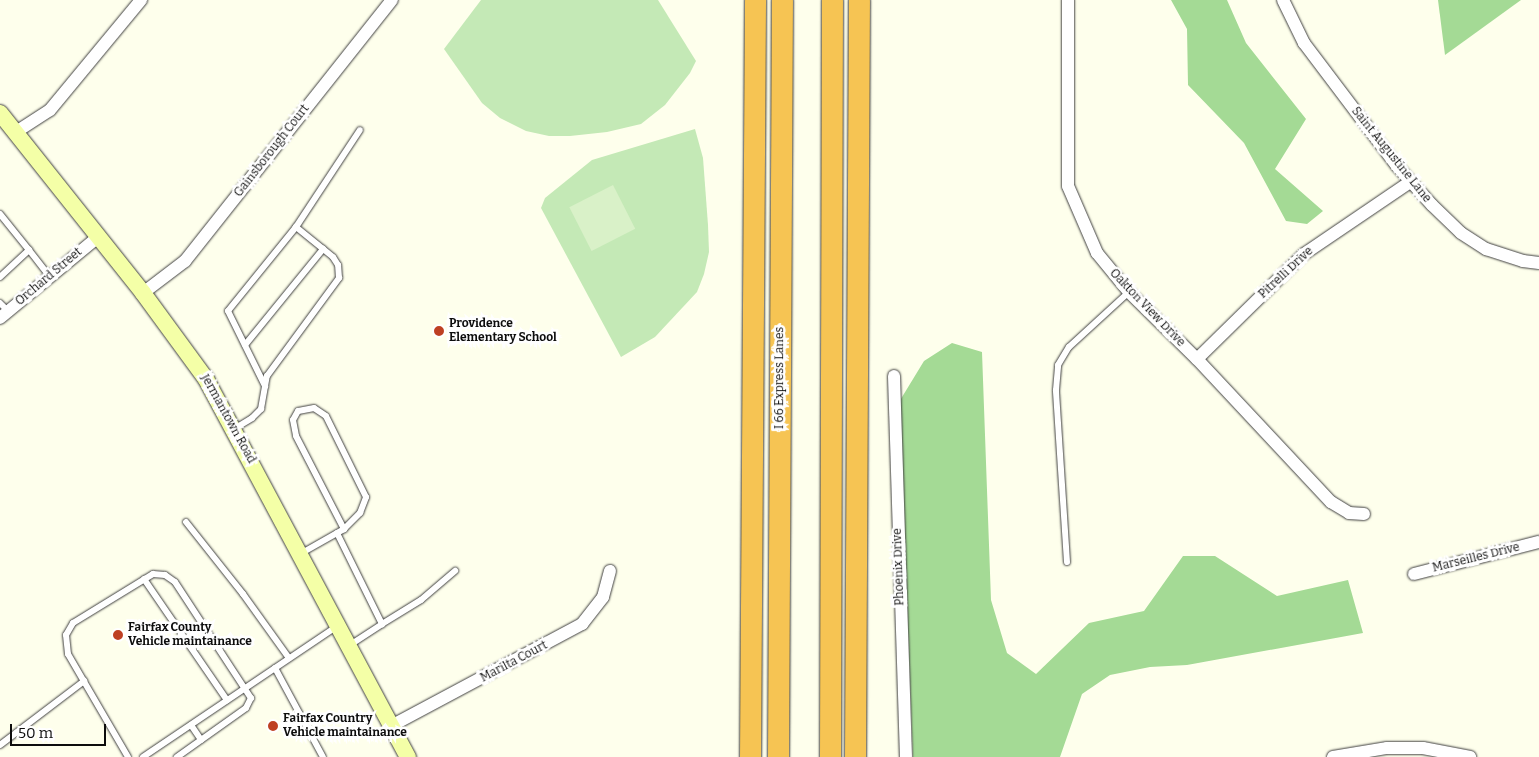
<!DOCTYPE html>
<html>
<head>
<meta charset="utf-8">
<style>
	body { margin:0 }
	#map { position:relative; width:1539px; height:757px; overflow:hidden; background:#feffec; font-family:Bitter,serif }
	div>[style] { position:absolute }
	.green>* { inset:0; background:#c4e9b6 }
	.forest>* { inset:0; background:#a4da95 }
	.pitch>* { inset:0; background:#d9f1c8; transform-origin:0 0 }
	.roads { filter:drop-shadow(0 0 1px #404040) drop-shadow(0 0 1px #404040) }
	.service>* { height:6px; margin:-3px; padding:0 3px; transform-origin:3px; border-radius:3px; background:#fff }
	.minor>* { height:12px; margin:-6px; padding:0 6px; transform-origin:6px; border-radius:6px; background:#fff }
	.secondary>* { height:16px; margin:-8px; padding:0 8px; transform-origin:8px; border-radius:8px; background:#f4ffa7 }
	.motorway>* { height:21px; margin:-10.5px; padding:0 10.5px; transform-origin:10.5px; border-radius:10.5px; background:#f6c453 }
	.dots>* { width:14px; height:14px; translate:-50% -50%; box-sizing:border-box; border:2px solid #fff; border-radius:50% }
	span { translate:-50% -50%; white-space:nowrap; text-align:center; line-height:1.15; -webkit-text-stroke:5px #fff; paint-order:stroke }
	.street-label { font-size:12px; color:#0d0d0d }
	.poi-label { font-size:12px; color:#0d0d0d; font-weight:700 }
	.left { translate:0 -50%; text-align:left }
	.scale { position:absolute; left:10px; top:724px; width:96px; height:22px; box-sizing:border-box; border:2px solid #0d0d0d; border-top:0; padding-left:6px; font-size:15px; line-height:18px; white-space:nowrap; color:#0d0d0d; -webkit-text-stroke:4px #fff; paint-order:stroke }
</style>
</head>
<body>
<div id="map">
	<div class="green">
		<div style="clip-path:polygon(481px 0,658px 0,696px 61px,690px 73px,665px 105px,641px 124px,607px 132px,570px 136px,549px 136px,526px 131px,500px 118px,482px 103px,444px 49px)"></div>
		<div style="clip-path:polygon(695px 129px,703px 158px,708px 225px,709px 252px,704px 274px,697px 292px,655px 337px,621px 357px,541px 208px,545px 198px,592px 160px)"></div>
	</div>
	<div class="forest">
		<div style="clip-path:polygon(1171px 0,1227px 0,1246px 43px,1306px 119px,1275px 169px,1323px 211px,1307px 224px,1286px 221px,1244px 143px,1188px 85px,1187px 29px)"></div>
		<div style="clip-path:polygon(1438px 0,1521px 0,1445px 55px)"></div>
		<div style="clip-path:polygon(952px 343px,982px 352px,991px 600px,1007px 653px,1036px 674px,1089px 623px,1144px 611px,1183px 556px,1215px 556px,1277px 596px,1348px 580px,1363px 633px,1187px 665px,1150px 667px,1110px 675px,1082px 694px,1060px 757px,913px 757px,899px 402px,924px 361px)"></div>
	</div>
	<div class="pitch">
		<div style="left:613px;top:185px;width:49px;height:49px;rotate:63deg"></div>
	</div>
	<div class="roads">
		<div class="service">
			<div style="left:0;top:214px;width:46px;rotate:51.1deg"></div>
			<div style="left:296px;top:227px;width:116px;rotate:-56.6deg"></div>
			<div style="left:0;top:277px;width:40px;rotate:-43deg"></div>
			<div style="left:29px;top:250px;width:34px;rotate:52deg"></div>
			<div style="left:0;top:303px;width:11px;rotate:45deg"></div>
			<div style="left:245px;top:345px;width:124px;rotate:-50.9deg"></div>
			<div style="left:234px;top:429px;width:21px;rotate:-31deg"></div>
			<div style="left:252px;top:418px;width:13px;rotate:-45deg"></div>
			<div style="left:261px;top:409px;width:34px;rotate:-80deg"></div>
			<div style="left:267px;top:376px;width:122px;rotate:-53.7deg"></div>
			<div style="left:339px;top:278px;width:13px;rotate:-94deg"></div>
			<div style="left:338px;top:265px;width:9px;rotate:-122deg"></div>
			<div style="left:333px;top:257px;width:48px;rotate:-141deg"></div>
			<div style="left:296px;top:227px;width:108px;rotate:129deg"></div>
			<div style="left:228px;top:311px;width:84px;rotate:63.7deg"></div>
			<div style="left:186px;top:522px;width:92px;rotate:51.6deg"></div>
			<div style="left:243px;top:594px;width:79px;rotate:54.3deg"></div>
			<div style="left:337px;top:533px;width:102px;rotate:63.7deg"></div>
			<div style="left:382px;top:624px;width:46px;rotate:-31.6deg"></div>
			<div style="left:421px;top:600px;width:45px;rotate:-40.5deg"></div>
			<div style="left:300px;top:554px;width:51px;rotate:-29.6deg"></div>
			<div style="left:344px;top:529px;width:23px;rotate:-45deg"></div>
			<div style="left:360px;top:513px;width:17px;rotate:-69deg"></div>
			<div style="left:366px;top:497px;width:90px;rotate:-116.3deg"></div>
			<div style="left:326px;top:416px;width:14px;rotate:-146deg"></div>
			<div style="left:314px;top:408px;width:16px;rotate:169deg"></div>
			<div style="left:298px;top:411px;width:10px;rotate:119deg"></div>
			<div style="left:293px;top:420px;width:16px;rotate:79deg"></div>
			<div style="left:296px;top:436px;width:105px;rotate:62.7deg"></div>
			<div style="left:1067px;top:562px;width:172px;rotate:-93.7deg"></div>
			<div style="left:1056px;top:390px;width:25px;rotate:-85deg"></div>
			<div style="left:1058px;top:365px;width:21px;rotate:-59deg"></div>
			<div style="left:1069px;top:347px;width:81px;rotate:-42.5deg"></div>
			<div style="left:144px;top:579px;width:147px;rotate:55.6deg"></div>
			<div style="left:350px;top:645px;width:38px;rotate:-33deg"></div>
			<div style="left:275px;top:668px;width:101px;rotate:61.7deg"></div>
			<div style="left:191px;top:725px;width:18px;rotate:56deg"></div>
			<div style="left:0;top:745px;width:106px;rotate:-37.3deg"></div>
			<div style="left:128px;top:757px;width:119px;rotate:-120.2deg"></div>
			<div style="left:68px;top:654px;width:19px;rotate:-96deg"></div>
			<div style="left:66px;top:635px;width:14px;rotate:-60deg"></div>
			<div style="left:73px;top:623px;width:94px;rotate:-31.5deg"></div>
			<div style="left:153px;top:574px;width:12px;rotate:5deg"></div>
			<div style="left:165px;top:575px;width:12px;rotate:35deg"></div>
			<div style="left:175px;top:582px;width:139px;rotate:56.8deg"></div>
			<div style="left:251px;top:698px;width:11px;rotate:117deg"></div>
			<div style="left:246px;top:708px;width:85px;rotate:144.6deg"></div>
			<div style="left:143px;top:757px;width:234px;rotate:-34deg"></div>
		</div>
		<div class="minor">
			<div style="left:1068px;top:0;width:186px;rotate:90deg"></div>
			<div style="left:1068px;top:186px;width:73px;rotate:66.6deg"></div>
			<div style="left:1097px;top:253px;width:50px;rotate:50.6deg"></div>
			<div style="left:1129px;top:292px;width:95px;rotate:44.6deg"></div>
			<div style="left:1197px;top:359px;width:196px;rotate:46.9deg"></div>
			<div style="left:1331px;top:502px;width:21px;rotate:31deg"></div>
			<div style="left:1349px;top:513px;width:15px;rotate:4deg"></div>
			<div style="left:1283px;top:0;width:48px;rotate:64deg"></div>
			<div style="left:1304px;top:43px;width:154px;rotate:52.9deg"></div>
			<div style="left:1397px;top:166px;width:52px;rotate:48.1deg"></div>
			<div style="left:1432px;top:205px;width:40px;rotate:44deg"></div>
			<div style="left:1461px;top:233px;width:30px;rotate:33deg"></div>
			<div style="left:1486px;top:249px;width:39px;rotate:18deg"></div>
			<div style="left:1523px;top:261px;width:16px;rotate:7deg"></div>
			<div style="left:16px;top:132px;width:40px;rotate:-32.9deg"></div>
			<div style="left:50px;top:110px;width:143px;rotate:-50.4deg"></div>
			<div style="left:143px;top:293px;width:53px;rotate:-37.3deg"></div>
			<div style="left:185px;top:261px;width:333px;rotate:-51.6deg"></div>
			<div style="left:0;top:318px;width:127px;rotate:-39.6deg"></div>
			<div style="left:1197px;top:359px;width:150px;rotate:-44.5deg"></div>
			<div style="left:1304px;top:254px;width:128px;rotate:-34.2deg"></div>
			<div style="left:894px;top:376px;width:381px;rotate:88.2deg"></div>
			<div style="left:1414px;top:574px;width:129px;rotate:-14.4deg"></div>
			<div style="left:391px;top:726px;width:217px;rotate:-28.1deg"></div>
			<div style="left:582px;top:624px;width:34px;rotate:-52deg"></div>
			<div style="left:603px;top:597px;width:27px;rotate:-75deg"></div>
			<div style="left:1333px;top:757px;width:55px;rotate:-9.5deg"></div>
			<div style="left:1387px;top:748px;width:36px"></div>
			<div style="left:1423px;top:748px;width:48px;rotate:10.8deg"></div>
		</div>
		<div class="secondary">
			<div style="left:0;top:113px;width:230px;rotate:51.5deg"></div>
			<div style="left:143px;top:293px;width:107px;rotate:53.8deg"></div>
			<div style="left:206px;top:379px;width:429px;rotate:61.9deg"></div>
		</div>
		<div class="motorway">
			<div style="left:750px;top:757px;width:757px;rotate:-89.62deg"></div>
			<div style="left:778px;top:757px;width:757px;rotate:-89.7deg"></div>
			<div style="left:830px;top:757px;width:757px;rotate:-89.85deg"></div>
			<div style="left:855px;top:757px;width:757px;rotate:-89.7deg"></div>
		</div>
	</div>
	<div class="dots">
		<div style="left:439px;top:331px;background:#be4023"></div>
		<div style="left:118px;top:635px;background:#be4023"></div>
		<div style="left:273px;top:726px;background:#be4023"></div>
	</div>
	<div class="street-label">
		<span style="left:272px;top:151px;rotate:-52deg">Gainsborough Court</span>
		<span style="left:1391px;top:155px;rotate:51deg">Saint Augustine Lane</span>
		<span style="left:1286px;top:273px;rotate:-43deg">Pitrelli Drive</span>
		<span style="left:49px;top:277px;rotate:-40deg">Orchard Street</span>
		<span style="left:1147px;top:308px;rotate:46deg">Oakton View Drive</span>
		<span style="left:780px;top:378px;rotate:-90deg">I 66 Express Lanes</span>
		<span style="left:228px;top:419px;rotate:61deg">Jermantown Road</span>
		<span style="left:1476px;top:558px;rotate:-14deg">Marseilles Drive</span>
		<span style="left:899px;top:567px;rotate:-92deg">Phoenix Drive</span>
		<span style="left:514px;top:662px;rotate:-28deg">Marilta Court</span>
	</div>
	<div class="poi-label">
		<span class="left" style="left:449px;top:331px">Providence<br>Elementary School</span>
		<span class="left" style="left:128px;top:635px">Fairfax County<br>Vehicle maintainance</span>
		<span class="left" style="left:283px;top:726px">Fairfax Country<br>Vehicle maintainance</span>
	</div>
	<div class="scale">50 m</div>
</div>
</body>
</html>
